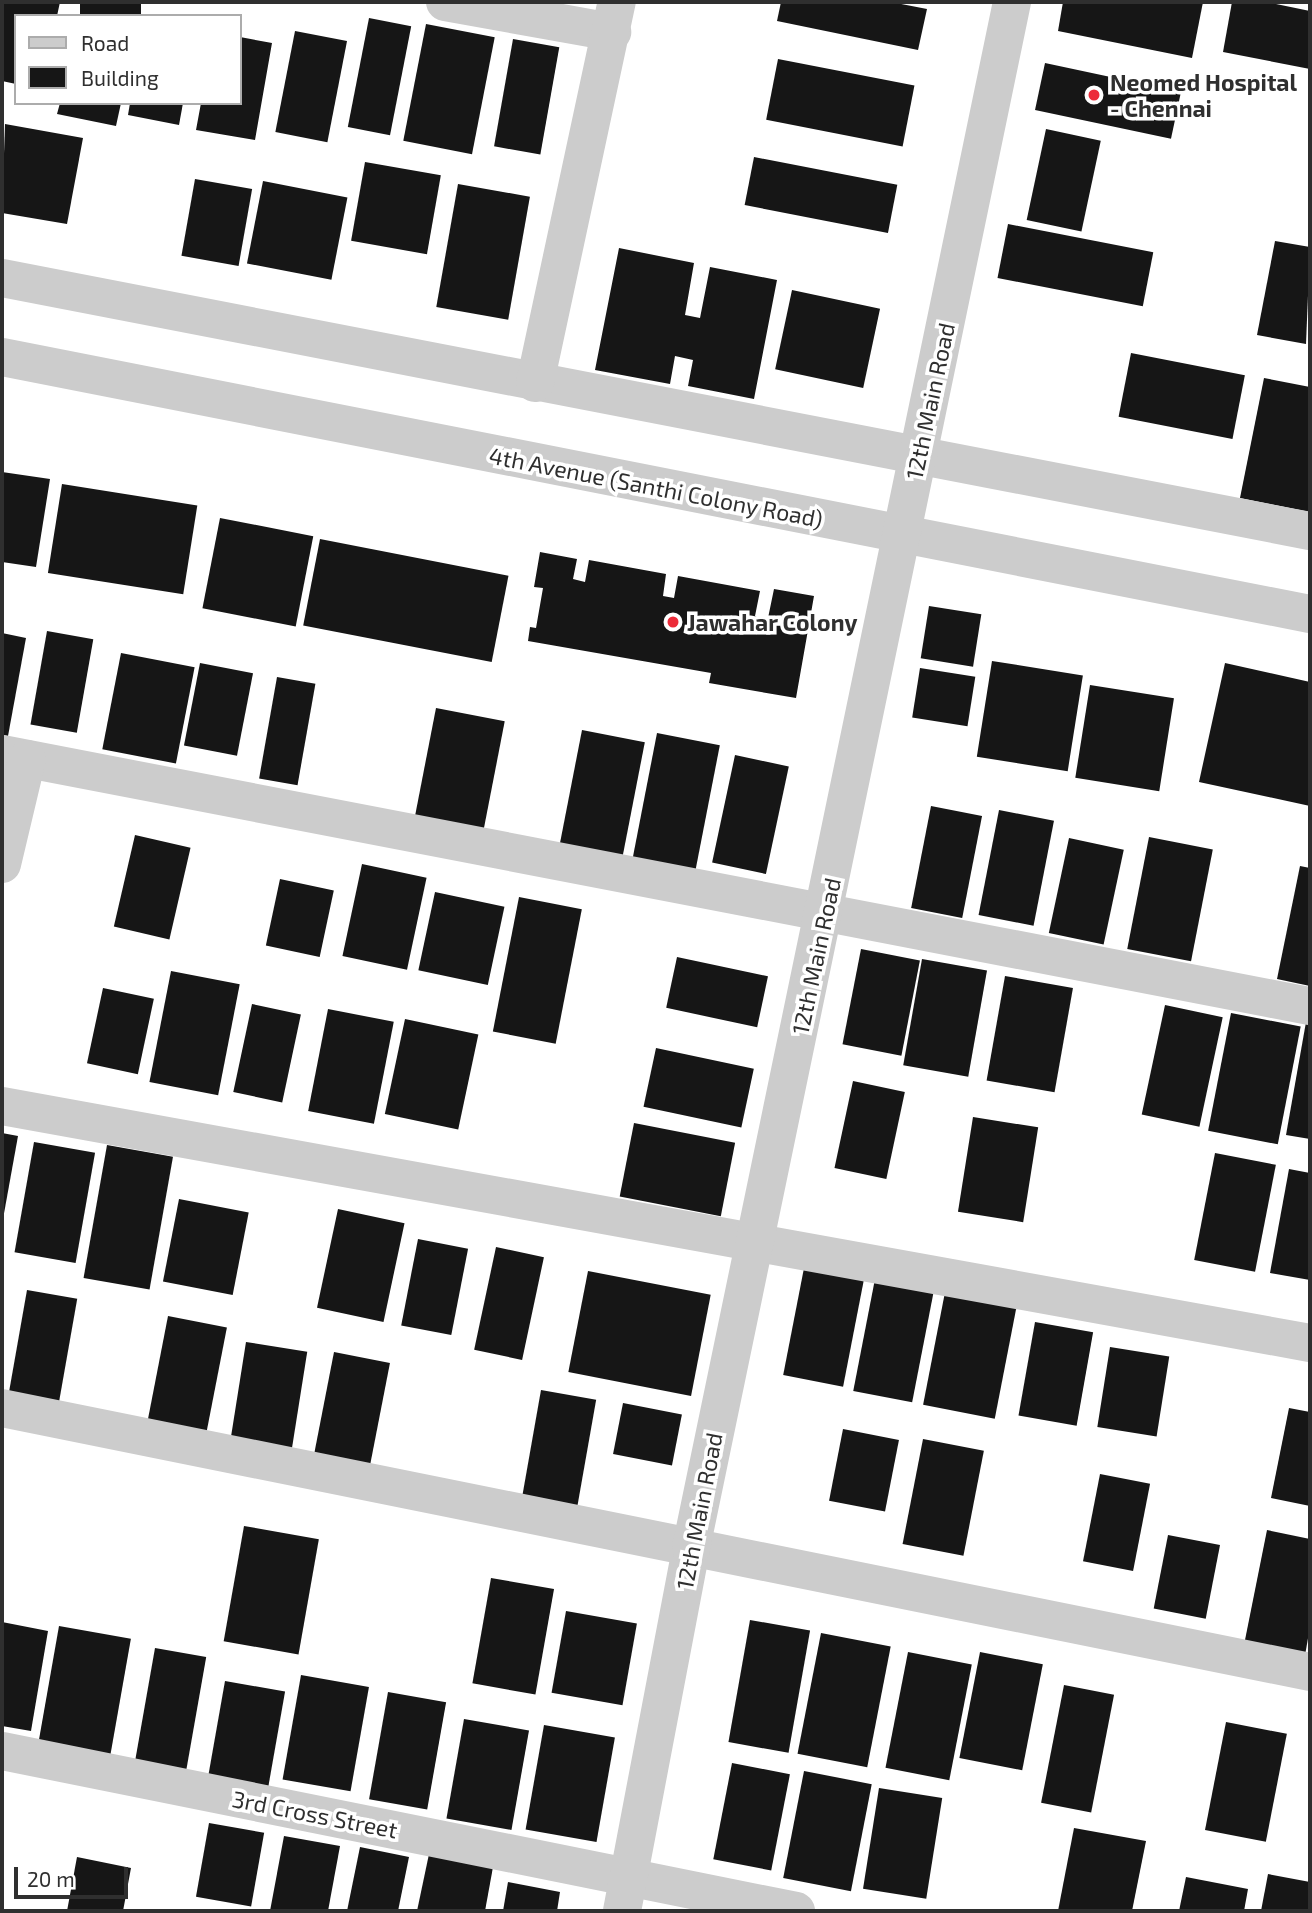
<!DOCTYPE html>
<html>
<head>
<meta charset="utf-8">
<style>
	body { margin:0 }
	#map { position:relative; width:1312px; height:1913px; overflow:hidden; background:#fff; font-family:"Exo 2",sans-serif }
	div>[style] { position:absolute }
	.building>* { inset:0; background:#161616; transform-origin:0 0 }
	.minor>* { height:38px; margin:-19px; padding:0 19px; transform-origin:19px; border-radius:19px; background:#ccc }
	.dots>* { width:19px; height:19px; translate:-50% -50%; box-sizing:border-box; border:4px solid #fff; border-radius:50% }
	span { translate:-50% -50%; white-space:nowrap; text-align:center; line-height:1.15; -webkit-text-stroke:7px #fff; paint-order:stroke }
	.poi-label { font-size:23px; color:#2f2f2f; font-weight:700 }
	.left { translate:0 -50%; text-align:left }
	.street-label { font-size:23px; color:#2f2f2f }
	.frame { position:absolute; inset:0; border:4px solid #2f2f2f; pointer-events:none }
	.legend { position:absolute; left:14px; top:14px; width:228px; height:91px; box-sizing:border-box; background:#fff; border:2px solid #acacac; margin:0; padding:9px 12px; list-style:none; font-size:21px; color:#2f2f2f }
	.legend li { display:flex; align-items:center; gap:14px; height:35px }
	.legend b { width:35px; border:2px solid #acacac }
	.scale { position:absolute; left:14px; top:1867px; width:114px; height:32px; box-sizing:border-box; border:4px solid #2f2f2f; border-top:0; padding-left:9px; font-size:21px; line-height:24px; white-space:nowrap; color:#2f2f2f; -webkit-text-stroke:5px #fff; paint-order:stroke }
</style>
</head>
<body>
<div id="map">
	<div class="building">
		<div style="clip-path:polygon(2px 2px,60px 2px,57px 16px,16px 16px,16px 84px,2px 81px)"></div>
		<div style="left:80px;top:2px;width:61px;height:14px"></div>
		<div style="clip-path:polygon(781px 2px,891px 2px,927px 9px,918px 50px,777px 21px)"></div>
		<div style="clip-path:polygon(1063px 2px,1203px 2px,1192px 58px,1058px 31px)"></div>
		<div style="clip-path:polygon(1232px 2px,1266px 2px,1310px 11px,1310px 69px,1223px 52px)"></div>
		<div style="left:369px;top:18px;width:43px;height:111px;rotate:11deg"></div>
		<div style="left:426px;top:24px;width:70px;height:119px;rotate:11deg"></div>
		<div style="left:295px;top:31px;width:53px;height:103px;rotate:11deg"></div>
		<div style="clip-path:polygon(240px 37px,272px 43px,255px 140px,196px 130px,201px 103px,240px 103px)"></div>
		<div style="left:513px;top:39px;width:47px;height:109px;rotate:10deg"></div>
		<div style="left:778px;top:59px;width:139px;height:62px;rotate:11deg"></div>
		<div style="left:1045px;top:63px;width:139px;height:48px;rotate:12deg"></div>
		<div style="clip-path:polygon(60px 103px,121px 103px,116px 126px,57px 114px)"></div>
		<div style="clip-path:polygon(130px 103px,183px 103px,179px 125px,128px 115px)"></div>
		<div style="clip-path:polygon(5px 124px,83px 138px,67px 224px,2px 213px)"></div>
		<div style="left:1046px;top:129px;width:56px;height:93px;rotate:12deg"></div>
		<div style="left:754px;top:157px;width:146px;height:49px;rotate:11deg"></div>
		<div style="left:365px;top:162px;width:77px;height:80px;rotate:10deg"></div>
		<div style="left:195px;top:179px;width:58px;height:78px;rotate:10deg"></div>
		<div style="left:263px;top:181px;width:86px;height:84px;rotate:11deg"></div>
		<div style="left:458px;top:184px;width:73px;height:125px;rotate:10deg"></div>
		<div style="left:1008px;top:224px;width:148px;height:55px;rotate:11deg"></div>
		<div style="clip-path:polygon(1275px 241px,1310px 247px,1306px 344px,1257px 335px)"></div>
		<div style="clip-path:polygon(619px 248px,694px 263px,685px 315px,700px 318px,710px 267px,777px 280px,754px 399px,688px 386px,693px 360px,675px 356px,670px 384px,595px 370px)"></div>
		<div style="left:792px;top:290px;width:90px;height:81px;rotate:12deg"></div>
		<div style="left:1131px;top:353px;width:116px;height:65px;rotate:11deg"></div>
		<div style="clip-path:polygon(1264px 378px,1310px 387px,1310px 512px,1240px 498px)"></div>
		<div style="clip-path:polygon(2px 472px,50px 479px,36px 567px,2px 562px)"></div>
		<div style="left:62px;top:484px;width:137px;height:90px;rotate:9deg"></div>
		<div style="left:220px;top:518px;width:95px;height:92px;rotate:11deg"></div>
		<div style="left:320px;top:539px;width:192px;height:88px;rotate:11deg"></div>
		<div style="clip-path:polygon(540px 552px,577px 559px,573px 579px,585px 582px,589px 560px,666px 574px,663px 596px,674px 598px,678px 576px,760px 591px,755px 616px,768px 618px,774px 589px,814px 596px,796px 698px,709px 683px,711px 673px,528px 641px,530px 627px,536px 628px,543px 588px,534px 587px)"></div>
		<div style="left:929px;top:606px;width:53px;height:53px;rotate:9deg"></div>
		<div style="left:47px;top:631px;width:47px;height:95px;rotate:10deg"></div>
		<div style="clip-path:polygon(2px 633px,26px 638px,8px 736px,2px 735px)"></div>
		<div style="left:121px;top:653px;width:75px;height:98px;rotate:11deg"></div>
		<div style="left:992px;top:661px;width:92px;height:97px;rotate:9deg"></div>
		<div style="left:200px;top:663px;width:54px;height:84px;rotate:11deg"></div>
		<div style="clip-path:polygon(1225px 663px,1310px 682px,1310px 806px,1199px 782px)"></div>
		<div style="left:920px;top:668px;width:56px;height:50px;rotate:9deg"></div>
		<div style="left:277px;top:677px;width:39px;height:103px;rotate:10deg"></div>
		<div style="left:1090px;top:685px;width:85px;height:94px;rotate:9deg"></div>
		<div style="left:436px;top:708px;width:70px;height:112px;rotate:11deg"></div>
		<div style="left:582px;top:730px;width:64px;height:117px;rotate:11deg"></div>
		<div style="left:657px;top:733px;width:64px;height:128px;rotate:11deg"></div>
		<div style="left:735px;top:755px;width:55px;height:110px;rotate:12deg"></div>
		<div style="left:931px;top:806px;width:52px;height:104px;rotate:11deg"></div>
		<div style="left:999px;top:810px;width:56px;height:107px;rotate:11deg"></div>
		<div style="left:135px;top:835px;width:57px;height:94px;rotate:13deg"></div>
		<div style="left:1149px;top:837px;width:65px;height:114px;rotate:11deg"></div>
		<div style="left:1069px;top:838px;width:56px;height:97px;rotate:12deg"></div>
		<div style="left:362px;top:864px;width:66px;height:94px;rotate:12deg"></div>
		<div style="clip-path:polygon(1300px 866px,1310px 868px,1310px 986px,1277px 979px)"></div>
		<div style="left:280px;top:879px;width:55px;height:68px;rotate:12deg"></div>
		<div style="left:435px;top:892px;width:71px;height:80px;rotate:12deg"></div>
		<div style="left:519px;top:897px;width:64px;height:137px;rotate:11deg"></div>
		<div style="left:861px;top:949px;width:60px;height:97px;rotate:11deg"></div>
		<div style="left:677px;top:957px;width:93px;height:52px;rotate:12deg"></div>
		<div style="left:922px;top:959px;width:66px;height:108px;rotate:10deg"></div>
		<div style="left:171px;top:971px;width:70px;height:113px;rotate:11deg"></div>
		<div style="left:1005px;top:976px;width:69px;height:106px;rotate:10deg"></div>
		<div style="left:103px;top:988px;width:52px;height:77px;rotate:12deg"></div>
		<div style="left:252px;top:1004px;width:50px;height:90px;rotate:12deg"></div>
		<div style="left:1165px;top:1005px;width:59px;height:112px;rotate:12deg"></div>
		<div style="left:328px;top:1009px;width:67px;height:104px;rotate:11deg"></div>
		<div style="left:1231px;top:1013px;width:71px;height:120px;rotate:11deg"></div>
		<div style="left:405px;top:1019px;width:75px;height:97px;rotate:12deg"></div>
		<div style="clip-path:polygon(1306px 1022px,1310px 1023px,1310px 1139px,1286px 1135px)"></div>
		<div style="left:656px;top:1048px;width:100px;height:60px;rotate:12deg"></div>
		<div style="left:853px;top:1081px;width:53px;height:89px;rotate:12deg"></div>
		<div style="left:973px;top:1117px;width:66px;height:96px;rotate:9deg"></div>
		<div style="left:634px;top:1123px;width:103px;height:75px;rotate:11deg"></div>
		<div style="clip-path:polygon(2px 1133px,18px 1136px,3px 1219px,2px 1219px)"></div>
		<div style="left:34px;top:1142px;width:62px;height:112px;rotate:10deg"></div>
		<div style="left:107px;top:1145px;width:67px;height:135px;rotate:10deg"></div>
		<div style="left:1215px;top:1153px;width:62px;height:109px;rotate:11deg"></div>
		<div style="clip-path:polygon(1289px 1169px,1310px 1173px,1310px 1280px,1270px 1273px)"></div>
		<div style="left:179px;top:1199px;width:71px;height:84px;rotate:11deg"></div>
		<div style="left:338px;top:1209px;width:68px;height:101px;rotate:12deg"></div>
		<div style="left:418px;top:1239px;width:51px;height:88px;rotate:11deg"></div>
		<div style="left:496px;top:1247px;width:49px;height:105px;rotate:12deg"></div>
		<div style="left:804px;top:1268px;width:61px;height:109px;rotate:11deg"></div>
		<div style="left:588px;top:1271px;width:125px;height:103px;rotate:11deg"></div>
		<div style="left:875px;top:1279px;width:60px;height:114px;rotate:11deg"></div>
		<div style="left:946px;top:1287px;width:73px;height:120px;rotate:11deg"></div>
		<div style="left:27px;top:1290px;width:51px;height:117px;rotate:10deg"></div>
		<div style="left:168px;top:1316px;width:60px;height:115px;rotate:11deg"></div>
		<div style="left:1035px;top:1322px;width:59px;height:95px;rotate:10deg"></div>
		<div style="left:246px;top:1342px;width:62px;height:107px;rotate:9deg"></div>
		<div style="left:1110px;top:1347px;width:60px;height:81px;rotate:9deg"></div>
		<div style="left:334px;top:1352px;width:57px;height:116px;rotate:11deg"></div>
		<div style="left:541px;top:1390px;width:56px;height:112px;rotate:10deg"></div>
		<div style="left:623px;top:1403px;width:60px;height:52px;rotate:11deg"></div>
		<div style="clip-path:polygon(1289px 1408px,1310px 1412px,1310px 1506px,1271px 1498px)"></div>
		<div style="left:843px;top:1429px;width:57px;height:73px;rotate:11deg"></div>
		<div style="left:923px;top:1439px;width:62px;height:107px;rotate:11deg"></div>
		<div style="left:1100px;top:1474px;width:51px;height:89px;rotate:11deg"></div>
		<div style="left:244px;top:1526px;width:76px;height:117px;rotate:10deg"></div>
		<div style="clip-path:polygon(1267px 1530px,1310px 1539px,1310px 1627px,1304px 1661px,1243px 1650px)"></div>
		<div style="left:1168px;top:1535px;width:53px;height:75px;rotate:11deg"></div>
		<div style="left:491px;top:1578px;width:64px;height:107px;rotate:10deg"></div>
		<div style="left:566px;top:1611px;width:72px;height:83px;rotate:10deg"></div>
		<div style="left:750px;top:1620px;width:61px;height:124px;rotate:10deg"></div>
		<div style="clip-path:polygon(2px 1622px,48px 1631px,31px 1731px,2px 1726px)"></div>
		<div style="left:59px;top:1626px;width:73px;height:123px;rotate:10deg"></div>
		<div style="left:821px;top:1633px;width:71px;height:123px;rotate:11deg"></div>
		<div style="left:155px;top:1648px;width:52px;height:120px;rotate:10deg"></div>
		<div style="left:908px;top:1652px;width:65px;height:118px;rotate:11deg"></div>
		<div style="left:980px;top:1652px;width:64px;height:108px;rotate:11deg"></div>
		<div style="left:301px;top:1675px;width:69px;height:106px;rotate:10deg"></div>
		<div style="left:225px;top:1681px;width:61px;height:96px;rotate:10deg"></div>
		<div style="left:1064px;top:1685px;width:51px;height:120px;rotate:11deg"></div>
		<div style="left:388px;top:1692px;width:59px;height:109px;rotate:10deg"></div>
		<div style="left:464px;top:1719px;width:66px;height:101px;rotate:10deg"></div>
		<div style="left:1226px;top:1722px;width:62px;height:110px;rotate:11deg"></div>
		<div style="left:544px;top:1725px;width:72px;height:106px;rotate:10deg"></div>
		<div style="left:732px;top:1763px;width:59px;height:98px;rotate:11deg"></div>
		<div style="left:804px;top:1771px;width:69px;height:109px;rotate:11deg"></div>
		<div style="left:879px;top:1788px;width:64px;height:102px;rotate:9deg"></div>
		<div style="left:209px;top:1823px;width:56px;height:75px;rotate:10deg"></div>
		<div style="clip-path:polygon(1074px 1828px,1146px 1841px,1132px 1911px,1058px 1911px)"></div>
		<div style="clip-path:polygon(284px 1836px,340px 1846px,328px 1911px,270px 1911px)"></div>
		<div style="clip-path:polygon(360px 1847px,409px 1857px,398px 1911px,347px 1911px)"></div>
		<div style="clip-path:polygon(429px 1854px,493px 1867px,485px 1911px,417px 1911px)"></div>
		<div style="clip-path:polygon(77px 1857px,131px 1868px,123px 1911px,67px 1911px)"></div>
		<div style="clip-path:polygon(1268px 1874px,1310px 1882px,1310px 1911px,1261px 1911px)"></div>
		<div style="clip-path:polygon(1186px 1877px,1248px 1889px,1244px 1911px,1179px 1911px)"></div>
		<div style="clip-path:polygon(508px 1882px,560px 1892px,557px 1911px,503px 1911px)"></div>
	</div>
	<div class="minor">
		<div style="left:445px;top:2px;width:170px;rotate:10.2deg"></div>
		<div style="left:2px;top:278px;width:1332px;rotate:10.95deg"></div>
		<div style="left:2px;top:357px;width:1333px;rotate:11.12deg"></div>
		<div style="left:535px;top:383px;width:390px;rotate:-77.9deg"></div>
		<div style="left:2px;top:754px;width:1332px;rotate:10.91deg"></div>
		<div style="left:2px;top:864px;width:108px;rotate:-76.6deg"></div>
		<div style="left:2px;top:1106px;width:1329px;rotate:10.27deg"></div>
		<div style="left:2px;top:1408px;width:1334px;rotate:11.41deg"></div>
		<div style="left:2px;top:1751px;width:810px;rotate:11.39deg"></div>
		<div style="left:622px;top:1911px;width:369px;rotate:-79.2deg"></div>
		<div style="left:691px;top:1548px;width:1579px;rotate:-78.27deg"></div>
	</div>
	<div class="dots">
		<div style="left:1094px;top:95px;background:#ec2b39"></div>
		<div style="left:673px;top:622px;background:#ec2b39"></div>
	</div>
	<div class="poi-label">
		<span class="left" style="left:1110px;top:95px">Neomed Hospital<br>- Chennai</span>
		<span class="left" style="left:687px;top:622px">Jawahar Colony</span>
	</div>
	<div class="street-label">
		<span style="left:930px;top:401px;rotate:-78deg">12th Main Road</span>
		<span style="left:656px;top:487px;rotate:11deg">4th Avenue (Santhi Colony Road)</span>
		<span style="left:816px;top:956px;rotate:-78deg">12th Main Road</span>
		<span style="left:699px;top:1511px;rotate:-79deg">12th Main Road</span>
		<span style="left:315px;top:1814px;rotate:11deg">3rd Cross Street</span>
	</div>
	<div class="frame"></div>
	<ul class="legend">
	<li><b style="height:9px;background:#ccc"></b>Road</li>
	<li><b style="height:19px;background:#161616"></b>Building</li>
	</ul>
	<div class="scale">20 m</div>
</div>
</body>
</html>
